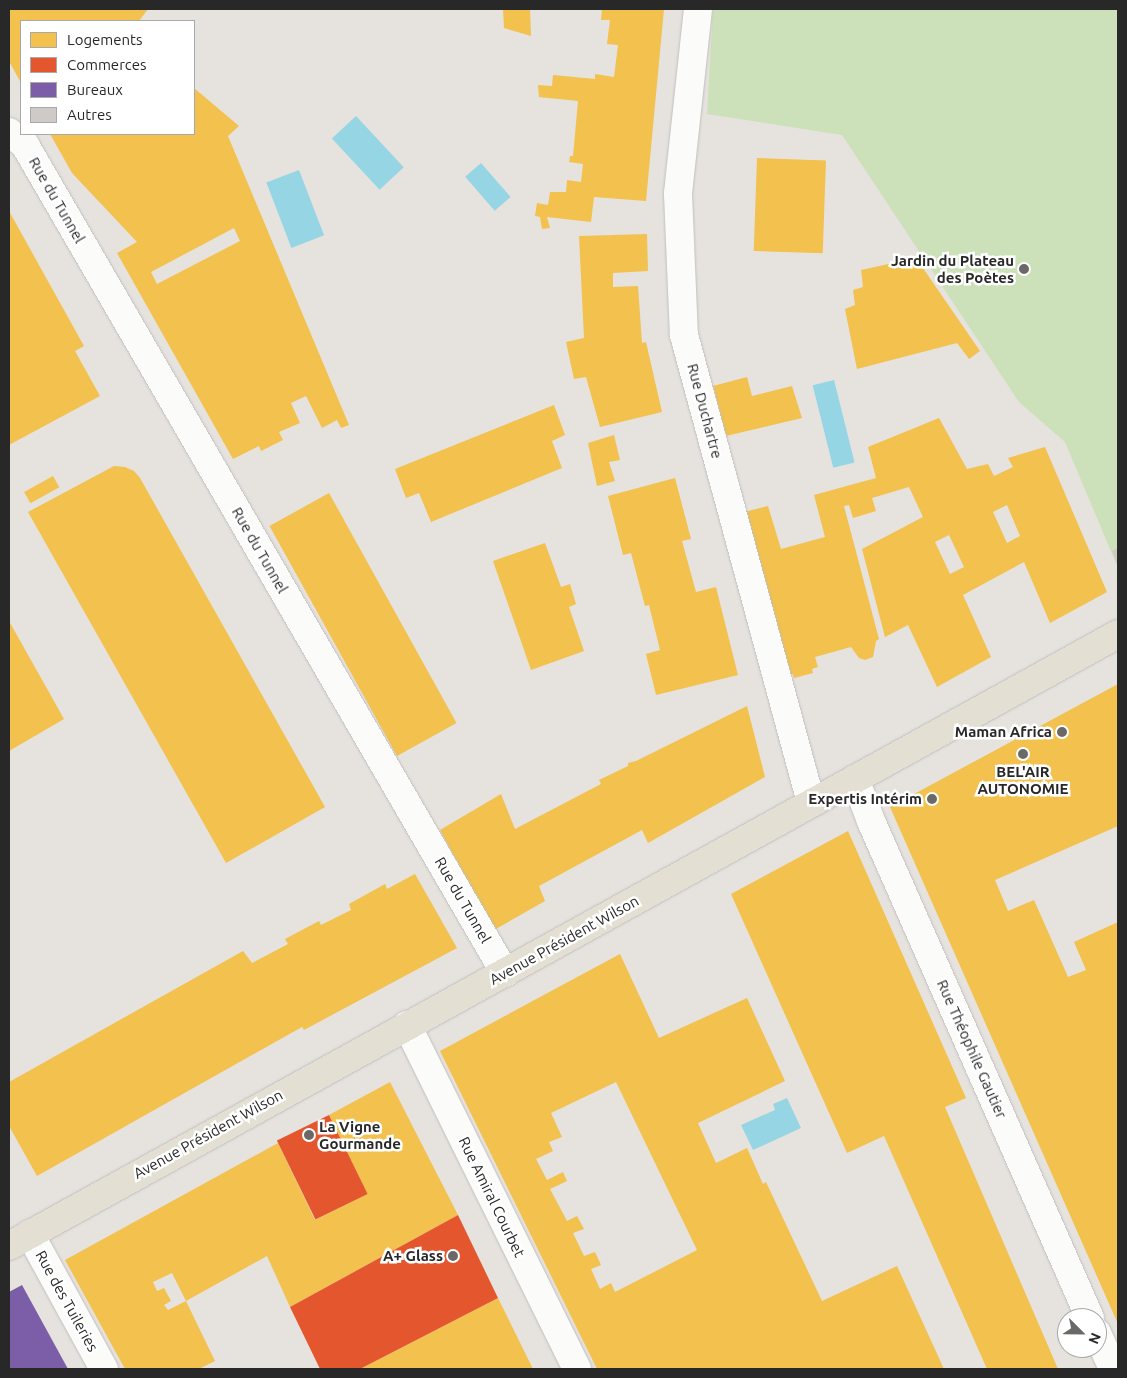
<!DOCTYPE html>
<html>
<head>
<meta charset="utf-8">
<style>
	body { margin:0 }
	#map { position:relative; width:1127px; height:1378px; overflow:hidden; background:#e6e2de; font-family:Ubuntu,sans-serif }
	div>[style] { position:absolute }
	.green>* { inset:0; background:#cce0b9 }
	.water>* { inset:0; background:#96d6e4; transform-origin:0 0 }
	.homes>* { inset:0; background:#f2c14e; transform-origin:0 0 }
	.shops>* { inset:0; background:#e4572e; transform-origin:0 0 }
	.offices>* { inset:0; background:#7b5ea7 }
	.building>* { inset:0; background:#cdcac8 }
	.roads { filter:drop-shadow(0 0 1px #c0bfbf) drop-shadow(0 0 1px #c0bfbf) }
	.minor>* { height:28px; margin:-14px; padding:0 14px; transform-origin:14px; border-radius:14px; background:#fbfbfa }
	.major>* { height:28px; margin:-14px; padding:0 14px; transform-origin:14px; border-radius:14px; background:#e4dfd3 }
	.dots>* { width:14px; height:14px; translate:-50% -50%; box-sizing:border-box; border:2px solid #fff; border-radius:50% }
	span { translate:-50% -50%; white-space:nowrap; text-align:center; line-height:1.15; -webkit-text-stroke:5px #fff; paint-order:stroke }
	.street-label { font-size:15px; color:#282828 }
	.poi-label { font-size:15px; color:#282828; font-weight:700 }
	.right { translate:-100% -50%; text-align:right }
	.left { translate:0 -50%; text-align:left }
	.frame { position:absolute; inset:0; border:10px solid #282828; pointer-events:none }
	.legend { position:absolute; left:20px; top:20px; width:175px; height:115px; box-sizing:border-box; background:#fff; border:1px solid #a9a9a9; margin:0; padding:6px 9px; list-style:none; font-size:15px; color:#282828 }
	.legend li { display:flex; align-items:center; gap:10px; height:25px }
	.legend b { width:25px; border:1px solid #a9a9a9 }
	.north { position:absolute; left:1057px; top:1308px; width:50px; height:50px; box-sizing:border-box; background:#fff; border:1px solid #a9a9a9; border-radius:50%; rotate:113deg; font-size:14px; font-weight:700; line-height:20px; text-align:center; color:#282828 }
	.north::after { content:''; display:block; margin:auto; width:18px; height:22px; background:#6a6968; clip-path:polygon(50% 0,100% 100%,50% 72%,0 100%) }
</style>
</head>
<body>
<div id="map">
	<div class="green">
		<div style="clip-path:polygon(713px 9px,1118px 9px,1118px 568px,1065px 442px,1019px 402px,842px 135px,707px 114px)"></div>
	</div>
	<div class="water">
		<div style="left:356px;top:116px;width:70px;height:33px;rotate:47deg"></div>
		<div style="left:481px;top:163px;width:45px;height:21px;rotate:49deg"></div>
		<div style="left:299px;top:170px;width:70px;height:35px;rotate:69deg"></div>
		<div style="left:834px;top:380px;width:85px;height:22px;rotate:76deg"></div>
		<div style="clip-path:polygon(787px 1098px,801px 1128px,753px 1150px,741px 1125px,775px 1110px,773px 1104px)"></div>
	</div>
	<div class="homes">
		<div style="clip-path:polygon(9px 9px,148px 9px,139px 21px,21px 21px,21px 83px,9px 61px)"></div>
		<div style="clip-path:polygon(503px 9px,530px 9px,531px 36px,504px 28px)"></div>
		<div style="clip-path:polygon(602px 9px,664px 9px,646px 201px,594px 197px,591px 222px,547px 217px,550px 228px,542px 229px,540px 217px,535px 216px,537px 203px,548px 205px,550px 192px,566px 192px,567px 180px,581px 182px,583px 164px,569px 162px,570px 156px,573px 156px,578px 101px,539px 97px,538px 85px,552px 86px,553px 75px,595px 79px,595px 74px,614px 77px,618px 45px,607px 44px,610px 20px,601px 20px)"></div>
		<div style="clip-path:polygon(evenodd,194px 88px,239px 126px,228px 136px,349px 425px,341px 428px,337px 420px,322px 428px,306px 396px,291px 403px,300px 423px,279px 432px,283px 440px,261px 451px,259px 446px,233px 459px,117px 253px,137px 242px,72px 173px,50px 134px,194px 134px,194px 88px,234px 228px,240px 241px,157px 284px,151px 272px,234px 228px)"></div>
		<div style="left:757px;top:158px;width:69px;height:93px;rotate:2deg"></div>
		<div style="clip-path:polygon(9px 211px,84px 346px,75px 351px,100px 396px,9px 445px)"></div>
		<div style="clip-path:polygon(647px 234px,648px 271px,613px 273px,613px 287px,638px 286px,642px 343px,646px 342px,662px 412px,600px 427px,586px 377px,574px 379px,566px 342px,584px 338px,579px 236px)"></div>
		<div style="clip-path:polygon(916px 258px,980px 351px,969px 359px,957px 343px,857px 369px,845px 309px,855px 305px,853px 290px,863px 287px,861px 270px)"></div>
		<div style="clip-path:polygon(747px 377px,752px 396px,792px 386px,802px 418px,726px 436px,713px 386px)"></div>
		<div style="clip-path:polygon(554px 405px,565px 435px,552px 441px,562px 468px,431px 522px,419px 493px,406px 498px,395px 469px)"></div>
		<div style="clip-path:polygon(evenodd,939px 418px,967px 469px,988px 464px,994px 476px,1013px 467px,1008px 458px,1045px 447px,1107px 592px,1050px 623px,1024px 562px,963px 595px,991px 657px,937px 687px,908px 625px,885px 637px,862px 549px,923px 517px,909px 487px,872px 498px,876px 511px,853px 518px,849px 505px,844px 506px,879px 639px,876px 641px,873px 657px,865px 660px,859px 658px,851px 647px,815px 657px,818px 667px,812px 669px,813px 673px,794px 678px,793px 674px,788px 675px,744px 512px,768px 506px,781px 549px,825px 537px,814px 495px,876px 478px,868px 447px,939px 418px,1007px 505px,1020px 536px,1007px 543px,993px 512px,1007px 505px,939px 418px,949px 535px,964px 567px,950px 574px,935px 542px,949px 535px)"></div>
		<div style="clip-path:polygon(614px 435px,620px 460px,609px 462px,615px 481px,597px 486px,588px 443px)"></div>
		<div style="clip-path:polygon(114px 466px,125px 467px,134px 471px,140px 478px,325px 807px,226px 863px,28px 512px)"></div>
		<div style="left:53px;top:476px;width:13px;height:33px;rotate:61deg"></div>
		<div style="clip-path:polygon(675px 478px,691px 539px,682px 541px,696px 592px,716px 587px,738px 675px,656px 695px,646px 654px,660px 650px,649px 605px,645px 606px,631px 553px,623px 555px,608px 496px)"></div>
		<div style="left:329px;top:493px;width:263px;height:68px;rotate:61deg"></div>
		<div style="clip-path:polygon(545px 543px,561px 587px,570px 584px,576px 604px,569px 607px,584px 651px,531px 670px,493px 561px)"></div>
		<div style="clip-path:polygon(9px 621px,64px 719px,9px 751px)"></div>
		<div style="clip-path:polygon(1118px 684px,1118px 826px,995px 880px,1008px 911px,1034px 900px,1068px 977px,1086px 970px,1074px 942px,1118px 922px,1118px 1324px,890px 807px)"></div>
		<div style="clip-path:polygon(747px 706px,765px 777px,648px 843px,642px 830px,539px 886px,545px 901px,494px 930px,440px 830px,501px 794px,515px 829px,601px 784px,599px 780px,628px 766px,628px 763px,636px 761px)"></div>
		<div style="clip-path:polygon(848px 831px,966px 1098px,945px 1107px,1058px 1369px,987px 1369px,884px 1136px,847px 1153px,731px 894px)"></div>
		<div style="clip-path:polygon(415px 874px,457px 948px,304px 1030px,302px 1027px,37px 1176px,9px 1126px,9px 1082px,243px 951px,252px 963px,288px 944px,285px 939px,319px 921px,321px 925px,351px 910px,349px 904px,385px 884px,387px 889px)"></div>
		<div style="clip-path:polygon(evenodd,620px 954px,659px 1038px,747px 998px,785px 1081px,698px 1123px,716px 1163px,747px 1148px,763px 1184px,766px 1182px,822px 1301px,897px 1266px,944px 1369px,597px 1369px,440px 1051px,620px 954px,616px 1082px,697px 1250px,615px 1292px,611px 1283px,600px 1289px,591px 1269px,601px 1265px,595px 1252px,584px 1256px,573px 1233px,584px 1229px,577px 1216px,567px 1221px,550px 1189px,567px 1181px,563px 1172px,547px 1180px,536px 1159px,553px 1151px,549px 1142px,562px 1137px,551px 1113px,616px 1082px)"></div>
		<div style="clip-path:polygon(390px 1082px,458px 1215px,290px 1307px,267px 1256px,186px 1301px,172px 1273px,153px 1282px,157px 1291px,164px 1288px,171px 1301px,164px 1305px,168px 1310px,186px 1301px,215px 1361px,199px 1369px,125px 1369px,65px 1260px,278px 1143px,315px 1220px,367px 1194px,329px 1115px)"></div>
		<div style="clip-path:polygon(498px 1298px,533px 1369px,360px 1369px)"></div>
	</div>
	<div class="shops">
		<div style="left:329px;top:1115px;width:88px;height:58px;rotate:64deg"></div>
		<div style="clip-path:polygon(458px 1215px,498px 1298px,360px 1369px,320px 1369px,290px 1307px)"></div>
	</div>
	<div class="offices">
		<div style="clip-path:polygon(22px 1285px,68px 1369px,9px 1369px,9px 1292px)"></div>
	</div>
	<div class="building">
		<div style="clip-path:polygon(1118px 548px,1118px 566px,1112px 551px)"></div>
	</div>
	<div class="roads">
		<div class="minor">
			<div style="left:698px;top:9px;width:186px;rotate:96.2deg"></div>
			<div style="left:678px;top:194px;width:141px;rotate:87.6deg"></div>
			<div style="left:684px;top:335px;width:485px;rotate:74.8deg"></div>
			<div style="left:9px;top:132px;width:21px;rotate:39deg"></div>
			<div style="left:25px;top:145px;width:957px;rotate:59.9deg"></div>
			<div style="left:855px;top:779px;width:45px;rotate:69.1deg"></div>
			<div style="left:871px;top:821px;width:543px;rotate:66.22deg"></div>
			<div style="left:407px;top:1025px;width:384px;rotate:63.7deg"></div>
			<div style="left:30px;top:1234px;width:154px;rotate:61.3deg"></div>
			<div style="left:1097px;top:1333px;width:39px;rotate:66deg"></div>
		</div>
		<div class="major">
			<div style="left:9px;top:1246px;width:1267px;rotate:-28.89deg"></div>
		</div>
	</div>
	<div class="dots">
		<div style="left:1024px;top:269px;background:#6a6968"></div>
		<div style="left:1062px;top:732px;background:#6a6968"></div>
		<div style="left:1023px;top:754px;background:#6a6968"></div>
		<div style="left:932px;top:799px;background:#6a6968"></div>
		<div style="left:309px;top:1135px;background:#6a6968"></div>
		<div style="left:453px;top:1256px;background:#6a6968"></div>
	</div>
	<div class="street-label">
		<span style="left:57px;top:200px;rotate:60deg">Rue du Tunnel</span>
		<span style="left:705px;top:411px;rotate:75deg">Rue Duchartre</span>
		<span style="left:260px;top:550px;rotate:60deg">Rue du Tunnel</span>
		<span style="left:463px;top:900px;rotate:60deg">Rue du Tunnel</span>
		<span style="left:564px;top:940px;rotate:-29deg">Avenue Président Wilson</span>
		<span style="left:972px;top:1049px;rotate:66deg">Rue Théophile Gautier</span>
		<span style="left:208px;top:1134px;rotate:-29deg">Avenue Président Wilson</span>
		<span style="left:492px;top:1197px;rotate:64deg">Rue Amiral Courbet</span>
		<span style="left:67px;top:1301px;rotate:61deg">Rue des Tuileries</span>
	</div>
	<div class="poi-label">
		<span class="right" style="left:1014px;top:269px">Jardin du Plateau<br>des Poètes</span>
		<span class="right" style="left:1052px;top:732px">Maman Africa</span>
		<span style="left:1023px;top:780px">BEL'AIR<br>AUTONOMIE</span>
		<span class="right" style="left:922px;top:799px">Expertis Intérim</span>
		<span class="left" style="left:319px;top:1135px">La Vigne<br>Gourmande</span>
		<span class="right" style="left:443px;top:1256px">A+ Glass</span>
	</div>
	<div class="frame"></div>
	<ul class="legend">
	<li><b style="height:14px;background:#f2c14e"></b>Logements</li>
	<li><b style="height:14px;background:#e4572e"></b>Commerces</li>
	<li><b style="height:14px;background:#7b5ea7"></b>Bureaux</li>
	<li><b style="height:14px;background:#cdcac8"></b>Autres</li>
	</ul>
	<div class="north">N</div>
</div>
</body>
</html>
